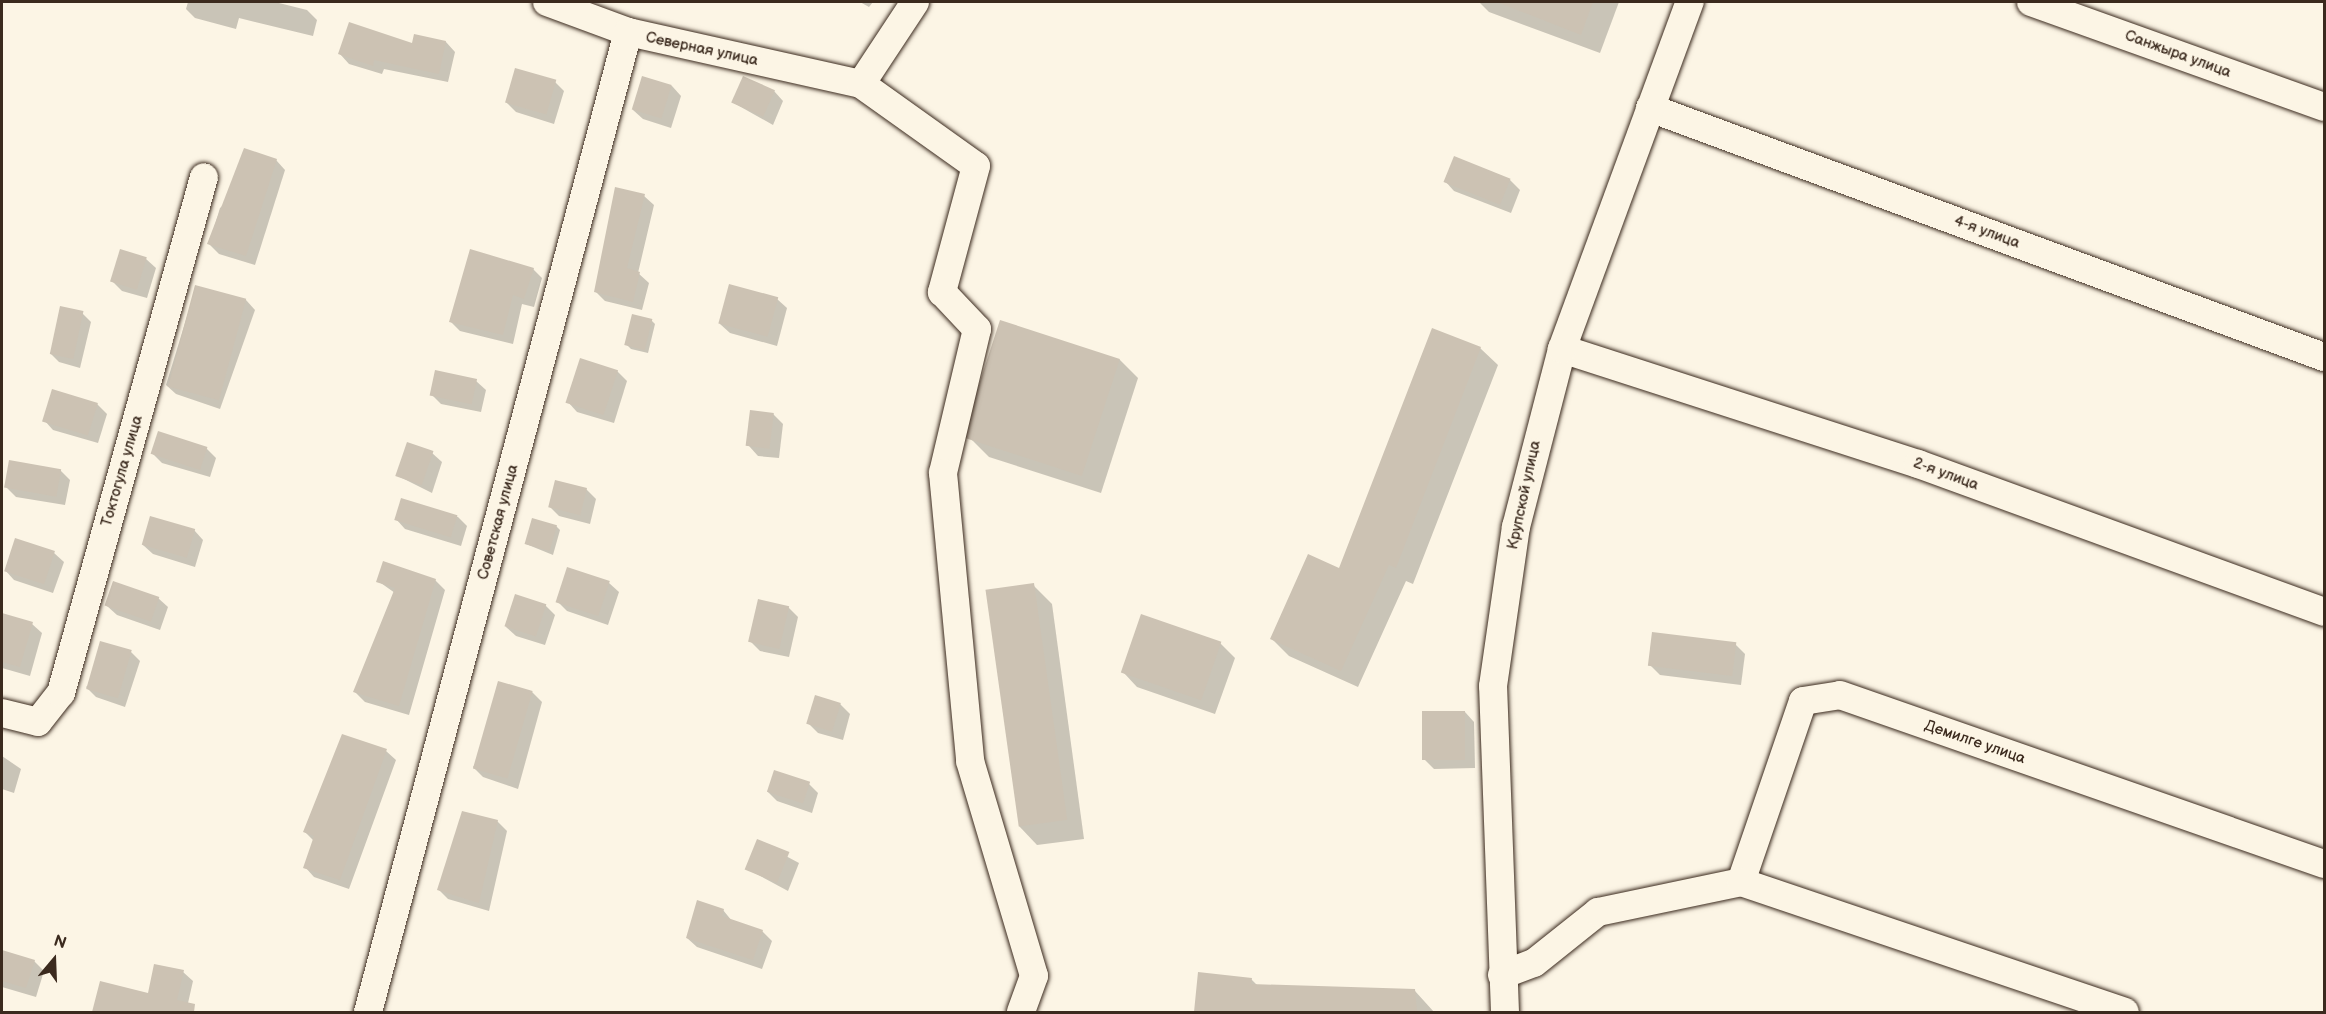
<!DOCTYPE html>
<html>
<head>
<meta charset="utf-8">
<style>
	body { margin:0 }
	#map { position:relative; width:2326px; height:1014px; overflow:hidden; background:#fcf5e5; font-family:"Balsamiq Sans",sans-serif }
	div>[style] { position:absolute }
	.shadow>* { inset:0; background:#0003 }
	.building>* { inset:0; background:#ccc2b3; transform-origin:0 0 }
	.roads { filter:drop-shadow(0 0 2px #3b2a1e) drop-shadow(0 0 2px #3b2a1e) }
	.minor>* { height:28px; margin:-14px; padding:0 14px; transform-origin:14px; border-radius:14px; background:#fcf5e5 }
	span { translate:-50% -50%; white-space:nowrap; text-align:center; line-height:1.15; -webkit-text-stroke:6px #fcf5e5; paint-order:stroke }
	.street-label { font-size:15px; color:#3b2a1e }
	.frame { position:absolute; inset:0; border:3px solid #3b2a1e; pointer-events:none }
	.north { position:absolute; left:24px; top:930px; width:60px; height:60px; -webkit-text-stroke:4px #fcf5e5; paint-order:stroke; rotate:19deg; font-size:16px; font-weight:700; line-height:24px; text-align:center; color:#3b2a1e }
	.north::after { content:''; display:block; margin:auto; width:21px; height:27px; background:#3b2a1e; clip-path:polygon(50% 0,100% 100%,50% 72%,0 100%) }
</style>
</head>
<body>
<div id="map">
	<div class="shadow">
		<div style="clip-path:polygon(188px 2px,275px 2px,307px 10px,317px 20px,313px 36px,239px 18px,236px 29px,195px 18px,186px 9px)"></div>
		<div style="clip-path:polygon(860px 2px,873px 2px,869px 7px)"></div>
		<div style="clip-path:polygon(1479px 2px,1619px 2px,1600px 53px,1489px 12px)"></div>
		<div style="clip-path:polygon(446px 42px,455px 52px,448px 82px,384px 69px,382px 74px,349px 64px,340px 54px)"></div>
		<div style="clip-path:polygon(643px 77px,672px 86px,681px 96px,671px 128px,643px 119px,633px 110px)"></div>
		<div style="clip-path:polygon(555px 82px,564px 91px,554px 124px,516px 112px,507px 103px)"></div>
		<div style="clip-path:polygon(774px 91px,783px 101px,773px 125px,732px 102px)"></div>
		<div style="clip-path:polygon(276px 160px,285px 170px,255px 265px,219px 254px,209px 244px,220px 208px)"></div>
		<div style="clip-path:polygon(1510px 180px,1520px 190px,1511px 213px,1454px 191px,1445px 181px)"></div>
		<div style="clip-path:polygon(616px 189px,644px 196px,654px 205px,638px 273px,649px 283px,642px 310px,605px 301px,596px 292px)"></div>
		<div style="clip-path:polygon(146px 259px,156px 268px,147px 298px,122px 291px,112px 281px)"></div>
		<div style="clip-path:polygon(533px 269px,542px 278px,534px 307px,522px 304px,513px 344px,460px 331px,451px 322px)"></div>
		<div style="clip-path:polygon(196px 287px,246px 300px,255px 310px,220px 409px,176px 394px,166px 385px)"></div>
		<div style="clip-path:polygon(777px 299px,787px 308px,777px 346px,730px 333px,720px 324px)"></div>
		<div style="clip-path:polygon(82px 313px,91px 322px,80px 368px,59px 362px,50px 353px)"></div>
		<div style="clip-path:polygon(651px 320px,655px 324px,648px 353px,631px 349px,626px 344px)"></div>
		<div style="clip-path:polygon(1480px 348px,1498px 365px,1413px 584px,1406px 581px,1358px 687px,1289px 656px,1272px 639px,1340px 570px)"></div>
		<div style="clip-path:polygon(1119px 359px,1138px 378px,1101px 493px,989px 457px,970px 438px)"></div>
		<div style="clip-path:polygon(617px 371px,627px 381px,614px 423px,577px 412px,568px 402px)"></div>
		<div style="clip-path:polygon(476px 381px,486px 390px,481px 412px,441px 404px,431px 394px)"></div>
		<div style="clip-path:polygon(97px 404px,107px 414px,98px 443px,53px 430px,44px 420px)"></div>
		<div style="clip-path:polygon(773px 414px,783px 424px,779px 458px,758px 456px,749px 446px)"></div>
		<div style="clip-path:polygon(207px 449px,216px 458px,210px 477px,162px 463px,152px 453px)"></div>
		<div style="clip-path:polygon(432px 453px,442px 462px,432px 493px,398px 476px)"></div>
		<div style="clip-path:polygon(60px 470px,70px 480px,65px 505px,16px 497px,6px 487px)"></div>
		<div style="clip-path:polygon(586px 489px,596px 499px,590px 524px,559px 516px,550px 507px)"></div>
		<div style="clip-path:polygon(402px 500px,458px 517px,467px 526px,461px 546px,405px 529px,396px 519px)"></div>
		<div style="clip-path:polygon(556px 526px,560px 530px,553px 555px,526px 544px)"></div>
		<div style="clip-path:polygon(194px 530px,203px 540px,195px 567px,153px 554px,143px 545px)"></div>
		<div style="clip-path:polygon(54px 553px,64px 562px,53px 593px,14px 580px,5px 570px)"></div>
		<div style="clip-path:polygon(435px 580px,445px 590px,409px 715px,365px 702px,355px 692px,395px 593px,378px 581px)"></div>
		<div style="clip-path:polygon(609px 583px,619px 592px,608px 625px,567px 611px,558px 602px)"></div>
		<div style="clip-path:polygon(1033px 585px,1052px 604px,1084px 839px,1037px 845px,1019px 826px)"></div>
		<div style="clip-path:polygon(158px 598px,168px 607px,160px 630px,117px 615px,107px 606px)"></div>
		<div style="clip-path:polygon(545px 605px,555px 615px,545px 645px,516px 636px,506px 627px)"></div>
		<div style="clip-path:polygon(788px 607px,798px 617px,789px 657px,760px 651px,751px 642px)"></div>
		<div style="clip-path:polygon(2px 615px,32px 624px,42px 633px,30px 676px,2px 668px)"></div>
		<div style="clip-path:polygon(1220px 643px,1235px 658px,1215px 714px,1137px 687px,1123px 672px)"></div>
		<div style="clip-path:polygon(1735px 644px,1745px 654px,1741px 685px,1660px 675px,1650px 665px)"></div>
		<div style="clip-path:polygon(131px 652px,140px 661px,125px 707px,96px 697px,86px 687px)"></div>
		<div style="clip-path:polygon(532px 692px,542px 702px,518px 789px,483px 777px,473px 767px)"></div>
		<div style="clip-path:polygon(840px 704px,850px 714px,843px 740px,818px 733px,809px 724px)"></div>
		<div style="clip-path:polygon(1465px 712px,1474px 722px,1475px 768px,1434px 769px,1424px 759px)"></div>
		<div style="clip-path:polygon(386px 751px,396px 760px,349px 889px,314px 877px,305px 867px,314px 841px,304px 831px)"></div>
		<div style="clip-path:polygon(2px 756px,21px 769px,14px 793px,2px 789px)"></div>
		<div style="clip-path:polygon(809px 784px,818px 793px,812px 813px,777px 801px,768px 792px)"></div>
		<div style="clip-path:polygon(497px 821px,507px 831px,489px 911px,448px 899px,439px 890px)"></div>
		<div style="clip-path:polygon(758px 841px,799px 863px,788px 891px,747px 869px)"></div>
		<div style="clip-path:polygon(723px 910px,732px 921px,762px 931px,772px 941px,762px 969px,697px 947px,687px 938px)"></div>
		<div style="clip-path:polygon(2px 952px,34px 961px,44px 971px,36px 997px,2px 987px)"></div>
		<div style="clip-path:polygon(183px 972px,193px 981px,186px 1012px,94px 1011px,149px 995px)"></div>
		<div style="clip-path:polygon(1199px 974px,1251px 979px,1258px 986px,1415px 991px,1434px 1012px,1195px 1012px)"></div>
	</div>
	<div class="building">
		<div style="clip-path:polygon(1497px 2px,1593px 2px,1581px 35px)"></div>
		<div style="clip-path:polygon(349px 22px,412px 43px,414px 34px,446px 41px,439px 74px,374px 60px,373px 66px,338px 54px)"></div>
		<div style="left:515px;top:68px;width:43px;height:36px;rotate:16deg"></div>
		<div style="left:642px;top:76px;width:31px;height:35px;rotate:17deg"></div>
		<div style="left:743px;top:76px;width:35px;height:29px;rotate:24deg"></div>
		<div style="clip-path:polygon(244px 148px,277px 159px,246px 256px,207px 244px)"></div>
		<div style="left:1454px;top:156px;width:61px;height:28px;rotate:22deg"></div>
		<div style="clip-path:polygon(615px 187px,645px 194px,627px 268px,640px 272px,633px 302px,594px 292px)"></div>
		<div style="left:120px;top:249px;width:28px;height:34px;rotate:17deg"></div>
		<div style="clip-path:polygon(470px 249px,534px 268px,524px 299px,513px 295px,503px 335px,449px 322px)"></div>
		<div style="left:729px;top:284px;width:51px;height:41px;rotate:15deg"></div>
		<div style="left:195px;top:285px;width:53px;height:105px;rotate:15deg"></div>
		<div style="left:60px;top:306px;width:24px;height:49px;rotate:12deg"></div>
		<div style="left:632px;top:314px;width:21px;height:32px;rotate:14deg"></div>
		<div style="left:1000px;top:320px;width:126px;height:123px;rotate:18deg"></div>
		<div style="clip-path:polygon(1432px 328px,1481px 347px,1396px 568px,1389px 565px,1341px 671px,1270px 639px,1308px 554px,1339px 568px)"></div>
		<div style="left:580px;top:358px;width:40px;height:47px;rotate:18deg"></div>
		<div style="left:435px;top:370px;width:43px;height:26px;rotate:12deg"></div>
		<div style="left:52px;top:389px;width:48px;height:34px;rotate:17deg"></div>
		<div style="left:750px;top:410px;width:24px;height:36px;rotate:7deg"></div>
		<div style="left:158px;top:431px;width:52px;height:24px;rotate:18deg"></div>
		<div style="left:407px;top:442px;width:28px;height:36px;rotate:19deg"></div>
		<div style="left:9px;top:460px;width:53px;height:28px;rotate:10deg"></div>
		<div style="left:555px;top:480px;width:33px;height:28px;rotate:14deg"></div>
		<div style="left:401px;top:498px;width:59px;height:23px;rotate:17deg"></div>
		<div style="left:150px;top:516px;width:47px;height:30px;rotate:16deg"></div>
		<div style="left:532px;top:518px;width:26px;height:27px;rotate:16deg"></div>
		<div style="left:15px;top:538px;width:42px;height:35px;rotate:18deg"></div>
		<div style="clip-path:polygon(383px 561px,436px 579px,399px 706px,353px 692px,395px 588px,376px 582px)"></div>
		<div style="left:567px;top:567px;width:45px;height:37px;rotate:18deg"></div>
		<div style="left:113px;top:581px;width:49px;height:26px;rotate:19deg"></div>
		<div style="left:1034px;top:583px;width:239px;height:49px;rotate:82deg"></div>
		<div style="left:515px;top:594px;width:33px;height:34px;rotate:18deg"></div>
		<div style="left:758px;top:599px;width:32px;height:44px;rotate:13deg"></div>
		<div style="clip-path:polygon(2px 613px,33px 622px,20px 667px,2px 662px)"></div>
		<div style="left:1141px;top:614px;width:85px;height:62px;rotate:19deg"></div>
		<div style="left:1652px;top:632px;width:85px;height:34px;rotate:7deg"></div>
		<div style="left:100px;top:641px;width:33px;height:50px;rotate:16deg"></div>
		<div style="left:498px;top:681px;width:36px;height:91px;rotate:16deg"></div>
		<div style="left:815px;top:695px;width:27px;height:30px;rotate:17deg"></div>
		<div style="left:1422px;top:711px;width:43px;height:49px"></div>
		<div style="clip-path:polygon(342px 734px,387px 749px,340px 880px,303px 868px,314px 836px,303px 832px)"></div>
		<div style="left:774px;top:770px;width:38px;height:23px;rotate:18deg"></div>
		<div style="clip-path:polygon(462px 811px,498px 820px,479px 903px,437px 890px)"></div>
		<div style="left:757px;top:839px;width:35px;height:33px;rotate:22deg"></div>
		<div style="clip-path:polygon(697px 900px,724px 909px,722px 916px,763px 930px,753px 960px,686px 938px)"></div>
		<div style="clip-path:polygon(2px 950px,35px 960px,26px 988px,2px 981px)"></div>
		<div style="clip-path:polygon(154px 964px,184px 970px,177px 1000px,195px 1004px,194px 1012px,92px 1012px,100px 981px,148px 993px)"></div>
		<div style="clip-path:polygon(1198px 972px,1252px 978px,1251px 984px,1415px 989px,1417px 1012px,1194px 1012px)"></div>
	</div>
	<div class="roads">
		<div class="minor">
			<div style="left:547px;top:2px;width:86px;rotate:20.3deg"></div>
			<div style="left:628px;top:32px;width:239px;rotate:12.6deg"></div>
			<div style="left:861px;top:84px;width:141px;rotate:35.5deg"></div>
			<div style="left:976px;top:166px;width:131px;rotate:105.1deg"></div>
			<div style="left:942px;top:292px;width:51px;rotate:46.6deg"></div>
			<div style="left:977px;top:329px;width:148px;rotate:103.3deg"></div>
			<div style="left:943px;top:473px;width:289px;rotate:84.6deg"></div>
			<div style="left:970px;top:761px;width:224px;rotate:73.4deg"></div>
			<div style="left:1034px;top:976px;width:38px;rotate:110deg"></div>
			<div style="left:2031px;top:2px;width:311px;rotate:19.7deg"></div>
			<div style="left:861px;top:84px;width:98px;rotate:-56.6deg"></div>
			<div style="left:1650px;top:108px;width:719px;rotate:20.28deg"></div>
			<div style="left:1562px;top:349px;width:374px;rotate:17.9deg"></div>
			<div style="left:1918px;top:464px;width:432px;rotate:20deg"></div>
			<div style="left:2px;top:713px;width:37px;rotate:14deg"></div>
			<div style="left:38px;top:722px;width:37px;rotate:-52deg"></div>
			<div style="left:61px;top:693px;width:535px;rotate:-74.51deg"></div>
			<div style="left:1741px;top:882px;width:191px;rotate:-71.1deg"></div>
			<div style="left:1803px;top:701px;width:37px;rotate:-9deg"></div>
			<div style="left:1840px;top:695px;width:513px;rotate:19.25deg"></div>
			<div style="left:1502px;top:975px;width:34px;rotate:-21deg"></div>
			<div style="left:1534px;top:963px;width:82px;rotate:-38.6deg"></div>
			<div style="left:1598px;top:912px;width:146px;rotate:-11.8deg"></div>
			<div style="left:1741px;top:882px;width:405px;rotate:18.7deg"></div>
			<div style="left:368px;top:1012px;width:1014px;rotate:-75.14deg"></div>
			<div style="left:1505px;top:1012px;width:326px;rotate:-92.1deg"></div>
			<div style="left:1493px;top:686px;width:161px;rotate:-81.8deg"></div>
			<div style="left:1516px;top:527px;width:184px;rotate:-75.5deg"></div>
			<div style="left:1562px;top:349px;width:370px;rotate:-69.8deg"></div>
		</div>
	</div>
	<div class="street-label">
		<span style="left:702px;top:49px;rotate:12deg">Северная улица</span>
		<span style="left:2178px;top:54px;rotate:20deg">Санжыра улица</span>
		<span style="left:1987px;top:232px;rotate:20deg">4-я улица</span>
		<span style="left:122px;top:471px;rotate:-74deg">Токтогула улица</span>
		<span style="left:1946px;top:474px;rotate:20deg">2-я улица</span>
		<span style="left:1524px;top:495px;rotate:-78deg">Крупской улица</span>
		<span style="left:498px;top:522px;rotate:-75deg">Советская улица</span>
		<span style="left:1975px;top:742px;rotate:19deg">Демилге улица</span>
	</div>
	<div class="frame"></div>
	<div class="north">N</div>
</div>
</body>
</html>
